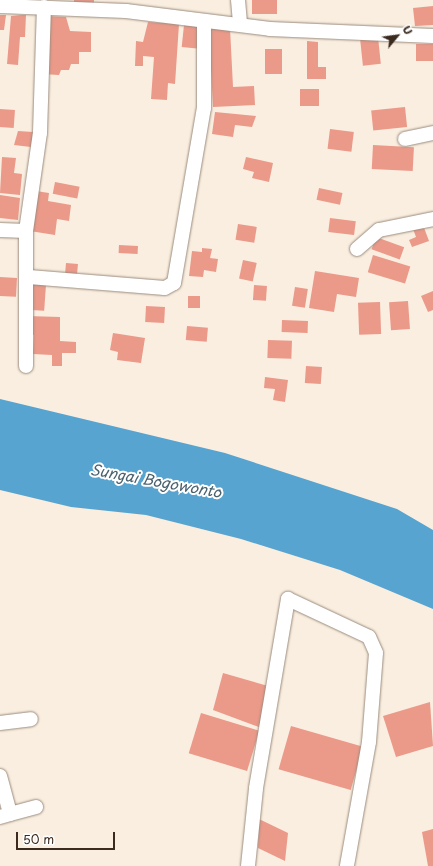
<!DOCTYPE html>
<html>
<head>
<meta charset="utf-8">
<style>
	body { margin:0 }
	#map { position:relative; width:433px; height:866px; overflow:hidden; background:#faeee0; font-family:"Playpen Sans",sans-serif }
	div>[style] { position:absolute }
	.water>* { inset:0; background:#58a4d0 }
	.building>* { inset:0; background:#eb9989; transform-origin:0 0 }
	.roads { filter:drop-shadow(0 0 1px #9a8c7f) drop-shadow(0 0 1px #9a8c7f) }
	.minor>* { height:14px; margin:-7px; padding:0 7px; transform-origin:7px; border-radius:7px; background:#fff }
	span { translate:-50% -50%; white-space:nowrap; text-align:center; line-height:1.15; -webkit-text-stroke:4px #fff; paint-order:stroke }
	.water-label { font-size:15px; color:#48616e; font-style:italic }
	.north { position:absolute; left:377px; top:16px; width:40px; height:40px; -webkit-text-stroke:3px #fff; paint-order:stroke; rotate:61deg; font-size:11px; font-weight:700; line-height:16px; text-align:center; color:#3b2a1e }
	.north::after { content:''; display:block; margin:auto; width:14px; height:18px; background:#3b2a1e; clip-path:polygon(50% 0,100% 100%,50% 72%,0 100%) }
	.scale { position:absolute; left:16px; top:832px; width:99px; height:18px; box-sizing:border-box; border:2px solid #3b2a1e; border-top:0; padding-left:5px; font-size:12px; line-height:14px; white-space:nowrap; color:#3b2a1e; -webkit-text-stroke:3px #fff; paint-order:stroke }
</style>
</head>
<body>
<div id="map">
	<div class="water">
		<div style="clip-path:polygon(0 399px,225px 453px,397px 509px,433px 530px,433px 609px,340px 570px,241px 539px,146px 515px,71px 507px,0 490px)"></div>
	</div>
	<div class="building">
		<div style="clip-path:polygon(74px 0,94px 0,94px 3px,74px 4px)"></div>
		<div style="left:252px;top:0;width:25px;height:14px"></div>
		<div style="clip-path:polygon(433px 6px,433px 25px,415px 26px,413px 8px)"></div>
		<div style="clip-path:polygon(0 15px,6px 15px,4px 30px,0 30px)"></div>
		<div style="clip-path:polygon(21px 15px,26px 15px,25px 37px,20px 37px,18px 65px,7px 64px,11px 16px)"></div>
		<div style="clip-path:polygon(46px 16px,66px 17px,70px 31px,91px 32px,91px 52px,79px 52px,79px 64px,71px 64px,69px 70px,61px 70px,59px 75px,42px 74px)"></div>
		<div style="clip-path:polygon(148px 22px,179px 24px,175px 84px,168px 83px,167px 100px,151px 99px,154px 57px,143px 56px,143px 66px,135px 66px,136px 41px,143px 42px)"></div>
		<div style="left:184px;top:25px;width:18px;height:22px;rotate:6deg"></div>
		<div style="clip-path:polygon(230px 28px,233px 87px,254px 86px,255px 105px,213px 107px,209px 29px)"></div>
		<div style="left:378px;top:37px;width:27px;height:18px;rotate:84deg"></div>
		<div style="clip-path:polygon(307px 41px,318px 42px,318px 67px,326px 67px,326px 79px,307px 79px)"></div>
		<div style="left:433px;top:44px;width:17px;height:17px;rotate:90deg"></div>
		<div style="left:265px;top:49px;width:17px;height:25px"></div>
		<div style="left:300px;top:89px;width:19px;height:17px"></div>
		<div style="left:405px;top:107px;width:20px;height:34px;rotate:84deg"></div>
		<div style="left:0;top:109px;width:15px;height:18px;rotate:4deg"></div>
		<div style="clip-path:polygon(215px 112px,256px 116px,252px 127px,235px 125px,233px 137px,212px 134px)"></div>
		<div style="left:330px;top:129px;width:24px;height:20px;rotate:7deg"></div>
		<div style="clip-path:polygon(18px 131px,33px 132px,31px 147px,14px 145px)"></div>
		<div style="left:373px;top:145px;width:41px;height:24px;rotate:3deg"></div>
		<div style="clip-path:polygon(2px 157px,16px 158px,14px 173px,22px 174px,20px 195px,0 193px)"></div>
		<div style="clip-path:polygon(246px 157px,273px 163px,269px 182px,252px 178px,254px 172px,243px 169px)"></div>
		<div style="left:55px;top:182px;width:25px;height:12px;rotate:11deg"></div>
		<div style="left:319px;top:188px;width:24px;height:12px;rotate:12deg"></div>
		<div style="clip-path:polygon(36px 191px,49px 193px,48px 201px,71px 205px,69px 221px,57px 219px,55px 235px,30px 231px)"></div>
		<div style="clip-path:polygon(0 195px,20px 198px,18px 220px,0 218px)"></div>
		<div style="left:330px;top:218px;width:26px;height:14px;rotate:7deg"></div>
		<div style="left:238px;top:224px;width:19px;height:16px;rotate:9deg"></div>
		<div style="clip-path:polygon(423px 225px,429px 241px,412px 247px,409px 240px,416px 237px,413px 229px)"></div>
		<div style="left:376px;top:237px;width:30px;height:13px;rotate:20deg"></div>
		<div style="left:119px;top:245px;width:19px;height:8px;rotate:3deg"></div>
		<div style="clip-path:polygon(202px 248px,212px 249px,210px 258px,218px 259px,216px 272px,204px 270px,203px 277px,189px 276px,192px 251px,202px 252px)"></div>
		<div style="left:373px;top:255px;width:39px;height:18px;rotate:17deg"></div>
		<div style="left:243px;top:260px;width:14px;height:19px;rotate:12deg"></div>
		<div style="left:66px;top:263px;width:12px;height:14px;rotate:5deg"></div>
		<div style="clip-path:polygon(315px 271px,359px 278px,356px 297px,337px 294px,334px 312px,309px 308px)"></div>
		<div style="left:0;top:277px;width:17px;height:19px;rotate:3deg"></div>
		<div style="left:33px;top:284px;width:13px;height:26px;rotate:4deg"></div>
		<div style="left:254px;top:285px;width:13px;height:15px;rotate:4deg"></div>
		<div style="left:295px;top:287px;width:13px;height:19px;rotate:9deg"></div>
		<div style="clip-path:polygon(433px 291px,433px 310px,428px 312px,421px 296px)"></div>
		<div style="left:188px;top:296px;width:12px;height:12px"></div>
		<div style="left:408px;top:301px;width:28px;height:19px;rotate:86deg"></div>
		<div style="left:380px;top:302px;width:32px;height:22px;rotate:88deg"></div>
		<div style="left:146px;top:306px;width:19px;height:16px;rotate:3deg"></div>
		<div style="clip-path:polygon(27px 316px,60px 317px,60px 341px,76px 342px,76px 353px,62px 353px,62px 366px,52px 366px,52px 355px,33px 354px,34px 335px,26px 334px)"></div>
		<div style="left:282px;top:320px;width:26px;height:12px;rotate:2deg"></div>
		<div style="left:187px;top:326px;width:21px;height:14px;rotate:5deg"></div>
		<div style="clip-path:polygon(113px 333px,145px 338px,141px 363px,117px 360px,118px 352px,110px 350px)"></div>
		<div style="left:268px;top:340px;width:24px;height:18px;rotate:2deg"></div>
		<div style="left:306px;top:366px;width:16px;height:17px;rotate:4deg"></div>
		<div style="clip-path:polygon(265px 377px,288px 380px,285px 402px,273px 400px,275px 389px,264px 388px)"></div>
		<div style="clip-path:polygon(223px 673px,268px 686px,259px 727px,213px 710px)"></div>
		<div style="clip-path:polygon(430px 702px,433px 746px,396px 757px,383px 716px)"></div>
		<div style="left:201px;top:713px;width:61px;height:42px;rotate:17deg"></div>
		<div style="left:291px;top:726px;width:75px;height:45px;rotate:16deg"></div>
		<div style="clip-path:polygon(259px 819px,288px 833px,285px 861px,258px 848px)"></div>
		<div style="clip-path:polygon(433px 829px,433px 866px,428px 866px,422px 832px)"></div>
	</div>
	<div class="roads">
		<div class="minor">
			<div style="left:238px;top:0;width:23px;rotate:85deg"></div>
			<div style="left:0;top:6px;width:126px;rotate:2.3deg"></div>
			<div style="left:126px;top:11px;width:145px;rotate:7.1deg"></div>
			<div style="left:270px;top:29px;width:163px;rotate:2.5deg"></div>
			<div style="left:405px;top:139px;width:29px;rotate:-12deg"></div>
			<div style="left:0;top:230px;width:26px;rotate:2deg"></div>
			<div style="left:357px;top:249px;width:29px;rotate:-41deg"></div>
			<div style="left:379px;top:230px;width:55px;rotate:-11.5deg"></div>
			<div style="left:29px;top:277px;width:136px;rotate:4.6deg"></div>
			<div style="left:165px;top:288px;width:10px;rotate:-29deg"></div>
			<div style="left:174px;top:283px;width:178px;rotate:-80.3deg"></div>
			<div style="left:204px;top:108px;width:87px;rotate:-90deg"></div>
			<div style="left:26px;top:366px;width:135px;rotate:-90deg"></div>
			<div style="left:26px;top:231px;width:99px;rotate:-81.9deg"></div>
			<div style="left:40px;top:133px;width:126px;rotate:-88.2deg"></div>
			<div style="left:0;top:723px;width:31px;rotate:-7deg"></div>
			<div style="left:0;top:776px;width:39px;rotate:75deg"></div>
			<div style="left:10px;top:814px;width:10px;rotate:163deg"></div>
			<div style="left:10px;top:814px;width:27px;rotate:-15deg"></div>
			<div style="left:248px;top:866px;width:78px;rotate:-84.1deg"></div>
			<div style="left:256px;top:788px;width:192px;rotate:-80.4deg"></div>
			<div style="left:288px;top:599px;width:89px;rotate:25.1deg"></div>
			<div style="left:369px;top:637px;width:17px;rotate:66deg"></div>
			<div style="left:376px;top:653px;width:89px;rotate:94.5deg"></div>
			<div style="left:369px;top:742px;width:126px;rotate:100.1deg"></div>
		</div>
	</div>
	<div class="water-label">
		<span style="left:156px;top:480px;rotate:10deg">Sungai Bogowonto</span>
	</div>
	<div class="north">U</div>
	<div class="scale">50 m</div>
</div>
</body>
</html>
